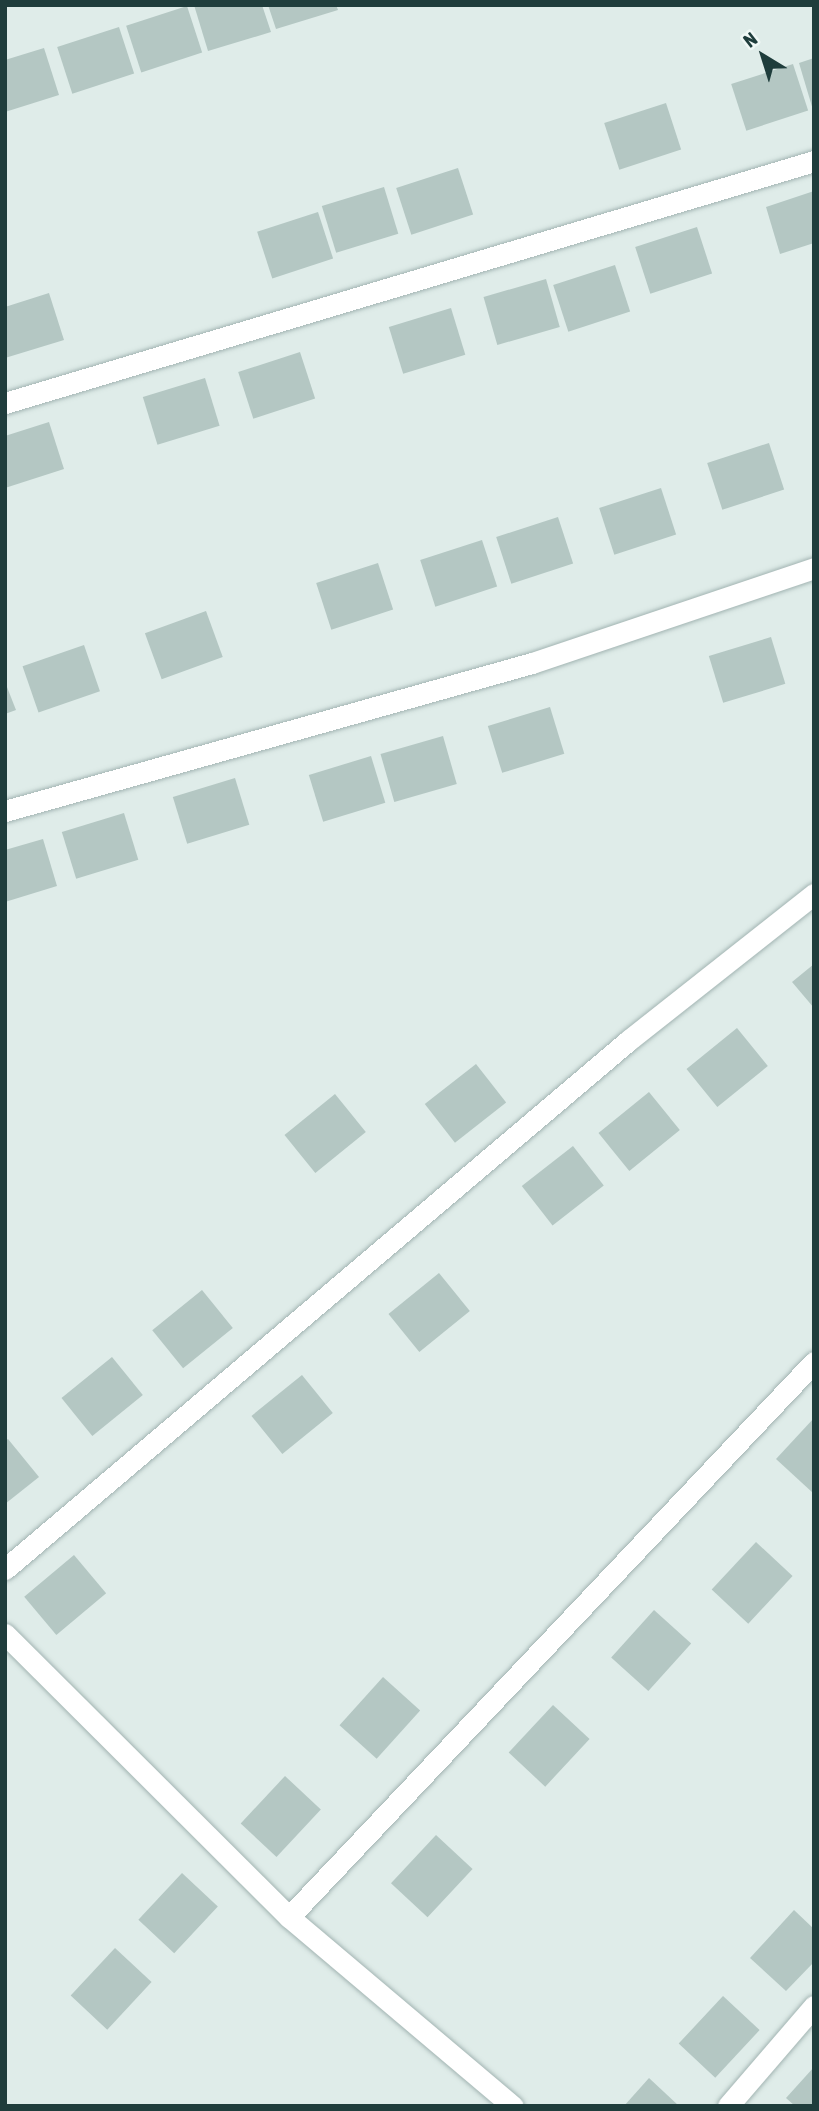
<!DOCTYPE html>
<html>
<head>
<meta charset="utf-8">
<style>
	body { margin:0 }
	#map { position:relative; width:819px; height:2111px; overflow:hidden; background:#dfece9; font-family:"Asap Condensed",sans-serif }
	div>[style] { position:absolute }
	.building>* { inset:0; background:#b4c7c3; transform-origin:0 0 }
	.roads { filter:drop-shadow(0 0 2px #a2b4b2) drop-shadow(0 0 2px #a2b4b2) }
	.minor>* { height:21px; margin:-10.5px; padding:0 10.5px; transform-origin:10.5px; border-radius:10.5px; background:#fff }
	span { translate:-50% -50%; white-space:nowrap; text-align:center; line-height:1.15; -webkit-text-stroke:7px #f0f8f6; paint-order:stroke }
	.frame { position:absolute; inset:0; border:7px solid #1f3d3c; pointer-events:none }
	.north { position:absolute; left:728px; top:21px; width:70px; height:70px; -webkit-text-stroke:5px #f0f8f6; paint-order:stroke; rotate:322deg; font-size:19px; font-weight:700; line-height:28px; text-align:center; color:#1f3d3c }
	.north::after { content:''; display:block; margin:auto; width:24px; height:32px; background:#1f3d3c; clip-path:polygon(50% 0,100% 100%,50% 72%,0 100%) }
</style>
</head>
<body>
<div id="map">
	<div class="building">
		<div style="clip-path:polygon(194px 5px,262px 5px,271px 32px,208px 51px)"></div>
		<div style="clip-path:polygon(268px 5px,336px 5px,338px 10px,276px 29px)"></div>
		<div style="left:187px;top:6px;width:49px;height:64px;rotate:72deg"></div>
		<div style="left:119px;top:27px;width:49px;height:65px;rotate:72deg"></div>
		<div style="clip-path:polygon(44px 48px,59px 95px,5px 112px,5px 60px)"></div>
		<div style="clip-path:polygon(814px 58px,814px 110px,813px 110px,799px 63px)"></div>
		<div style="left:793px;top:64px;width:49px;height:65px;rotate:72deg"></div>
		<div style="left:666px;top:103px;width:49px;height:65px;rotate:72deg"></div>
		<div style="left:458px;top:168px;width:49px;height:65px;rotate:72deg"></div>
		<div style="left:384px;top:187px;width:49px;height:65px;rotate:73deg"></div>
		<div style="clip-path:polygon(814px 191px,814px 243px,780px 254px,766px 207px)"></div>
		<div style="left:318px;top:212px;width:49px;height:64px;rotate:72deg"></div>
		<div style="left:697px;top:227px;width:49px;height:65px;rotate:72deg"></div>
		<div style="left:615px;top:265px;width:49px;height:65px;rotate:72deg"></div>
		<div style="left:546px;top:279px;width:50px;height:65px;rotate:74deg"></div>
		<div style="clip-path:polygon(49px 293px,64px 340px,5px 358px,5px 307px)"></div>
		<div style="left:451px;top:308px;width:49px;height:65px;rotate:73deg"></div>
		<div style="left:300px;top:352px;width:49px;height:65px;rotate:72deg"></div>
		<div style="left:205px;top:378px;width:50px;height:65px;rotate:73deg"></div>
		<div style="clip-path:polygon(49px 422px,64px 469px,5px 488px,5px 436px)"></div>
		<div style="left:769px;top:443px;width:49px;height:65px;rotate:72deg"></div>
		<div style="left:661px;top:488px;width:49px;height:65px;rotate:72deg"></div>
		<div style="left:558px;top:517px;width:49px;height:65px;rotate:72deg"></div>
		<div style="left:482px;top:540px;width:49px;height:65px;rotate:72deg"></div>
		<div style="left:378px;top:563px;width:49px;height:65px;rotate:72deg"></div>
		<div style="left:206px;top:611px;width:49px;height:65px;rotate:70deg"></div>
		<div style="left:771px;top:637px;width:49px;height:65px;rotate:73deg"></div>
		<div style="left:84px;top:645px;width:49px;height:65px;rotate:71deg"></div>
		<div style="clip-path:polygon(5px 682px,16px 710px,5px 714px)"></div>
		<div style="left:550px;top:707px;width:49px;height:65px;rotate:73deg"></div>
		<div style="left:443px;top:736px;width:50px;height:65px;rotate:74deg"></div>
		<div style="left:371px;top:756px;width:49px;height:65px;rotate:73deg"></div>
		<div style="left:235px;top:778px;width:49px;height:65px;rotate:73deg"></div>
		<div style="left:124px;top:813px;width:49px;height:65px;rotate:73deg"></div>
		<div style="clip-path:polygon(43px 839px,57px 886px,5px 902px,5px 850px)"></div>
		<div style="clip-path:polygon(814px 964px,814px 1008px,792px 982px)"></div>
		<div style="left:737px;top:1028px;width:49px;height:65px;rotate:51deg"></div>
		<div style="left:476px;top:1064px;width:49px;height:65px;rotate:52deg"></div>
		<div style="left:649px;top:1092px;width:49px;height:65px;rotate:51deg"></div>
		<div style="left:335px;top:1094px;width:49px;height:65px;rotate:51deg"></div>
		<div style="left:573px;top:1146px;width:50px;height:65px;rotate:52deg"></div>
		<div style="left:439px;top:1273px;width:49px;height:65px;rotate:51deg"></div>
		<div style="left:202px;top:1290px;width:49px;height:64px;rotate:51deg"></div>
		<div style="left:112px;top:1357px;width:49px;height:65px;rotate:51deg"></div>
		<div style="left:302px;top:1375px;width:49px;height:65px;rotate:51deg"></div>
		<div style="clip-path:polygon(814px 1418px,814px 1492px,813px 1493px,776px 1459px)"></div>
		<div style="clip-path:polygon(8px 1439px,39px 1477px,5px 1504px,5px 1441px)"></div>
		<div style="left:756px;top:1542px;width:50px;height:65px;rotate:43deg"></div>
		<div style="left:74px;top:1555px;width:50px;height:65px;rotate:50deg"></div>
		<div style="left:654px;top:1610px;width:50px;height:64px;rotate:42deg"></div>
		<div style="left:383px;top:1677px;width:50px;height:65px;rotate:42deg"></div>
		<div style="left:553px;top:1705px;width:50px;height:65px;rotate:43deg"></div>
		<div style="left:285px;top:1776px;width:49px;height:65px;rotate:43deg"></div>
		<div style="left:436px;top:1835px;width:50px;height:66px;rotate:43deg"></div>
		<div style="left:182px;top:1873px;width:49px;height:64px;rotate:43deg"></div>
		<div style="clip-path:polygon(794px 1910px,814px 1929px,814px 1962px,786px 1991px,750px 1958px)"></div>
		<div style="left:115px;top:1948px;width:50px;height:65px;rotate:43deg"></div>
		<div style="left:723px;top:1996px;width:50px;height:65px;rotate:43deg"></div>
		<div style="clip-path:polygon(814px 2067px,814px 2106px,795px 2106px,786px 2098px)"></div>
		<div style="clip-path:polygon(649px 2078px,679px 2106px,624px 2106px)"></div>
	</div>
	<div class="roads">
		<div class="minor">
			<div style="left:5px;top:403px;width:844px;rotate:-16.65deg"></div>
			<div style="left:5px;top:811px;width:547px;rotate:-15.69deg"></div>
			<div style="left:532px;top:663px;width:298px;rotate:-18.6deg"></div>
			<div style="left:5px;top:1569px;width:818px;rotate:-40.29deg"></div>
			<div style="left:629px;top:1040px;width:236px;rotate:-38.3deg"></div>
			<div style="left:5px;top:1634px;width:401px;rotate:44.9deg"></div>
			<div style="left:289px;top:1917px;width:293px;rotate:40.2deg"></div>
			<div style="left:289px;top:1917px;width:764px;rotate:-46.59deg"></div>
			<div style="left:728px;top:2106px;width:132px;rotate:-49.3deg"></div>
		</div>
	</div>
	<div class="frame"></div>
	<div class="north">N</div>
</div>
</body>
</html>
